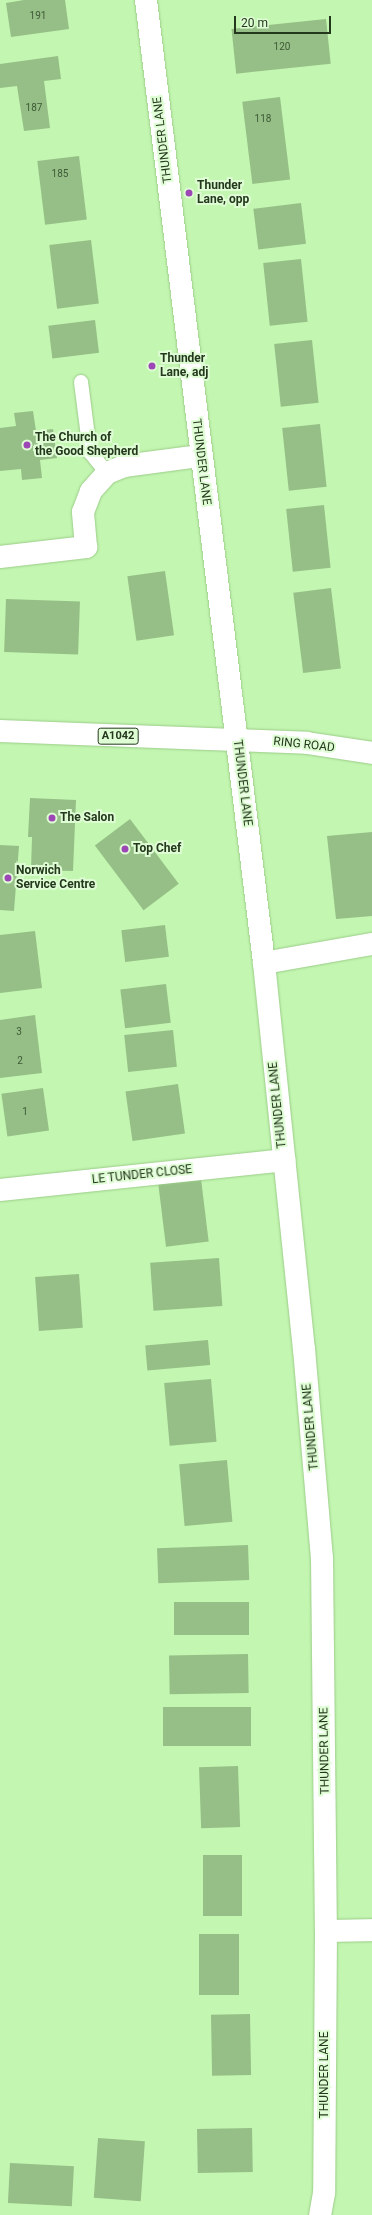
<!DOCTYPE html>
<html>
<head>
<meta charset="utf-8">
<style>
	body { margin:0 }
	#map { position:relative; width:372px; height:2215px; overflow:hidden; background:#c3f6b1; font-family:Roboto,sans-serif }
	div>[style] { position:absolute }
	.building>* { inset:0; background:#95bf86; transform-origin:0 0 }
	.roads { filter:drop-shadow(0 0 1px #9ccd8a) drop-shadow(0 0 1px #9ccd8a) }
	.service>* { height:14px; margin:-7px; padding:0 7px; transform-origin:7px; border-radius:7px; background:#fff }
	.minor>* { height:22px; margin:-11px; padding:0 11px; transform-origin:11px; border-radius:11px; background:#fff }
	.tertiary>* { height:22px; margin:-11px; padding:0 11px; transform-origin:11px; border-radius:11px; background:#fff }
	.trunk>* { height:22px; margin:-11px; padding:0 11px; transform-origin:11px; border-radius:11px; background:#fff }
	.dots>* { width:11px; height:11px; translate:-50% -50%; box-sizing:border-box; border:2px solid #dffdd4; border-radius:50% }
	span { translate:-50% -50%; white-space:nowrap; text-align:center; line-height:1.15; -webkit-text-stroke:4px #dffdd4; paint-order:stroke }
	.number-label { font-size:10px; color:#405a37 }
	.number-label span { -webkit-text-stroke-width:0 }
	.shield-label span { padding:1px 3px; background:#dffdd4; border:1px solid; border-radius:3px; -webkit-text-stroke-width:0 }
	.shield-label { font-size:11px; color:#24381d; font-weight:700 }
	.street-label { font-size:12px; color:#24381d }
	.poi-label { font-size:12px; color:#24381d; font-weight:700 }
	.left { translate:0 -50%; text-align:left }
	.scale { position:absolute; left:234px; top:16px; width:97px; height:18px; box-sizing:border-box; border:2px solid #24381d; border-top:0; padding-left:5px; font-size:12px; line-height:14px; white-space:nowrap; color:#24381d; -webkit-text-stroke:3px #dffdd4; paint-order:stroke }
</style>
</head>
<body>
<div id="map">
	<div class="building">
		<div style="clip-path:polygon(24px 0,65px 0,69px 29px,11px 37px,6px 3px)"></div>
		<div style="left:326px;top:19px;width:45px;height:95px;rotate:84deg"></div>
		<div style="clip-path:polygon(58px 56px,61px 79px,44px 81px,50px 128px,24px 131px,17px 86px,0 88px,0 64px)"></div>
		<div style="left:280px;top:97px;width:83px;height:38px;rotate:83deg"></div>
		<div style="left:79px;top:156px;width:64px;height:42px;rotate:83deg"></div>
		<div style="left:301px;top:203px;width:41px;height:48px;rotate:83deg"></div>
		<div style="left:91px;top:240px;width:64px;height:42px;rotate:83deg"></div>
		<div style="left:301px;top:259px;width:63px;height:38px;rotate:84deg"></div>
		<div style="left:95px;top:320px;width:33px;height:47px;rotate:83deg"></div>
		<div style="left:312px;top:340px;width:63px;height:38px;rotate:84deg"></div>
		<div style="clip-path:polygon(33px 411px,36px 431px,53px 429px,57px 458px,40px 460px,42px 478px,22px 480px,21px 469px,0 471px,0 428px,16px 426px,14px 413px)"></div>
		<div style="left:320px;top:424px;width:63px;height:38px;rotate:84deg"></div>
		<div style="left:324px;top:505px;width:63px;height:38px;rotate:84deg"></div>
		<div style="left:165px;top:571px;width:65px;height:38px;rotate:82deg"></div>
		<div style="left:331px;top:588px;width:81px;height:38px;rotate:83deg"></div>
		<div style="left:6px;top:599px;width:74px;height:53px;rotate:2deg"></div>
		<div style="clip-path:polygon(30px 798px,76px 800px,73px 871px,31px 870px,32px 837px,28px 837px)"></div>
		<div style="left:130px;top:819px;width:81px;height:44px;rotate:53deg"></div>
		<div style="clip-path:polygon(372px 832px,372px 916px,336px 919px,327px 836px)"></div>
		<div style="clip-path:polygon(0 845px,19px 846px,14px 911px,0 910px)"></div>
		<div style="left:165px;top:925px;width:32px;height:44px;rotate:83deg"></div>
		<div style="clip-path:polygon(35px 931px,42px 988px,0 993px,0 935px)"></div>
		<div style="left:166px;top:984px;width:39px;height:46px;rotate:83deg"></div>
		<div style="clip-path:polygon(35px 1015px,42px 1073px,0 1078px,0 1020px)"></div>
		<div style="left:173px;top:1030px;width:37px;height:49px;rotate:84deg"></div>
		<div style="left:178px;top:1084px;width:50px;height:53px;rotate:82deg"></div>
		<div style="left:43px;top:1088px;width:43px;height:42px;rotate:82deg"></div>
		<div style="left:201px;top:1179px;width:63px;height:43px;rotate:83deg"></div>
		<div style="left:219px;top:1258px;width:48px;height:69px;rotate:86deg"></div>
		<div style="left:79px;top:1274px;width:54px;height:44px;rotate:86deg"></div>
		<div style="left:208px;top:1340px;width:25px;height:63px;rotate:85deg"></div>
		<div style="left:211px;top:1379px;width:63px;height:47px;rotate:85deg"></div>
		<div style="left:227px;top:1460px;width:62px;height:48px;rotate:85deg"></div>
		<div style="left:248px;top:1545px;width:35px;height:91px;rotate:88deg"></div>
		<div style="left:249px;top:1602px;width:33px;height:75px;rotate:90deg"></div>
		<div style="left:248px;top:1654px;width:39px;height:79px;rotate:89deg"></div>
		<div style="left:163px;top:1707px;width:88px;height:39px"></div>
		<div style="left:238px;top:1766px;width:61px;height:39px;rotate:88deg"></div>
		<div style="left:203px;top:1855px;width:39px;height:61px"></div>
		<div style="left:199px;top:1934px;width:40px;height:61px"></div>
		<div style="left:250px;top:2014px;width:61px;height:39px;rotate:89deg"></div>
		<div style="left:252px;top:2128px;width:44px;height:55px;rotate:89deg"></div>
		<div style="left:98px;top:2138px;width:47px;height:60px;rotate:4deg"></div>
		<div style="left:10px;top:2163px;width:64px;height:40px;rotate:3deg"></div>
	</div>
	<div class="roads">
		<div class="service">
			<div style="left:81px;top:382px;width:71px;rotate:82.7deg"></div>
			<div style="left:90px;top:452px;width:27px;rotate:51deg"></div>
		</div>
		<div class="minor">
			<div style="left:0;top:557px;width:87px;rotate:-6.6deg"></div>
			<div style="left:86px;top:547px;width:35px;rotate:-95deg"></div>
			<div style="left:83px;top:512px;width:22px;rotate:-69deg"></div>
			<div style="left:91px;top:491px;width:24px;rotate:-48deg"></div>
			<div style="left:107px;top:473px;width:18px;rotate:-22deg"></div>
			<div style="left:124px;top:466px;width:77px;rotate:-7.5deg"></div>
			<div style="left:264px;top:963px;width:110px;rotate:-10deg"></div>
			<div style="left:0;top:1190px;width:286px;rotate:-6deg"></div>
			<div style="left:326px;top:1931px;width:46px;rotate:-1.2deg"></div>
		</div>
		<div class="tertiary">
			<div style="left:146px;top:0;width:970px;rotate:83.01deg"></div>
			<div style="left:264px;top:963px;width:388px;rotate:84.1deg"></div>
			<div style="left:304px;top:1349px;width:210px;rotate:85.1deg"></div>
			<div style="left:322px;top:1558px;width:373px;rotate:89.4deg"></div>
			<div style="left:326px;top:1931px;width:262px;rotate:90.4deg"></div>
			<div style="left:324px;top:2193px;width:22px;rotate:100deg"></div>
		</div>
		<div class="trunk">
			<div style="left:0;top:731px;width:307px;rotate:2.2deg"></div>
			<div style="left:307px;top:743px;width:66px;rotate:8.7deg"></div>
		</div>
	</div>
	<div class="dots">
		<div style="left:189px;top:193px;background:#9c47b5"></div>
		<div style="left:152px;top:366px;background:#9c47b5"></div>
		<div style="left:27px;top:445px;background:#9c47b5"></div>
		<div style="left:52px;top:818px;background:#9c47b5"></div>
		<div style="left:125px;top:849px;background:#9c47b5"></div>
		<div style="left:8px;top:878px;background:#9c47b5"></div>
	</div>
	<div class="number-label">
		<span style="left:38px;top:16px">191</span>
		<span style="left:282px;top:47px">120</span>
		<span style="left:34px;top:108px">187</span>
		<span style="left:263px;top:119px">118</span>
		<span style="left:60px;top:174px">185</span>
		<span style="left:19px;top:1032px">3</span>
		<span style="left:20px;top:1061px">2</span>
		<span style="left:25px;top:1112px">1</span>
	</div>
	<div class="shield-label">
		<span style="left:118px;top:736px">A1042</span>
	</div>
	<div class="street-label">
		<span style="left:163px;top:140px;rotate:-97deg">THUNDER LANE</span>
		<span style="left:201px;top:462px;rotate:83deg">THUNDER LANE</span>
		<span style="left:304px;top:745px;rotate:6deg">RING ROAD</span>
		<span style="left:242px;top:783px;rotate:83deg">THUNDER LANE</span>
		<span style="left:278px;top:1105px;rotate:-96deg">THUNDER LANE</span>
		<span style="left:142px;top:1175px;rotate:-6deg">LE TUNDER CLOSE</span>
		<span style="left:311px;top:1427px;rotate:-95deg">THUNDER LANE</span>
		<span style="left:325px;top:1751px;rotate:-91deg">THUNDER LANE</span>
		<span style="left:325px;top:2075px;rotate:-90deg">THUNDER LANE</span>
	</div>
	<div class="poi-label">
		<span class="left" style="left:197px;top:193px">Thunder<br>Lane, opp</span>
		<span class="left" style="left:160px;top:366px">Thunder<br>Lane, adj</span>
		<span class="left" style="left:35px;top:445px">The Church of<br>the Good Shepherd</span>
		<span class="left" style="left:60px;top:818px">The Salon</span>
		<span class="left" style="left:133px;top:849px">Top Chef</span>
		<span class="left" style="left:16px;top:878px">Norwich<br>Service Centre</span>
	</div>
	<div class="scale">20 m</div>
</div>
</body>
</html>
